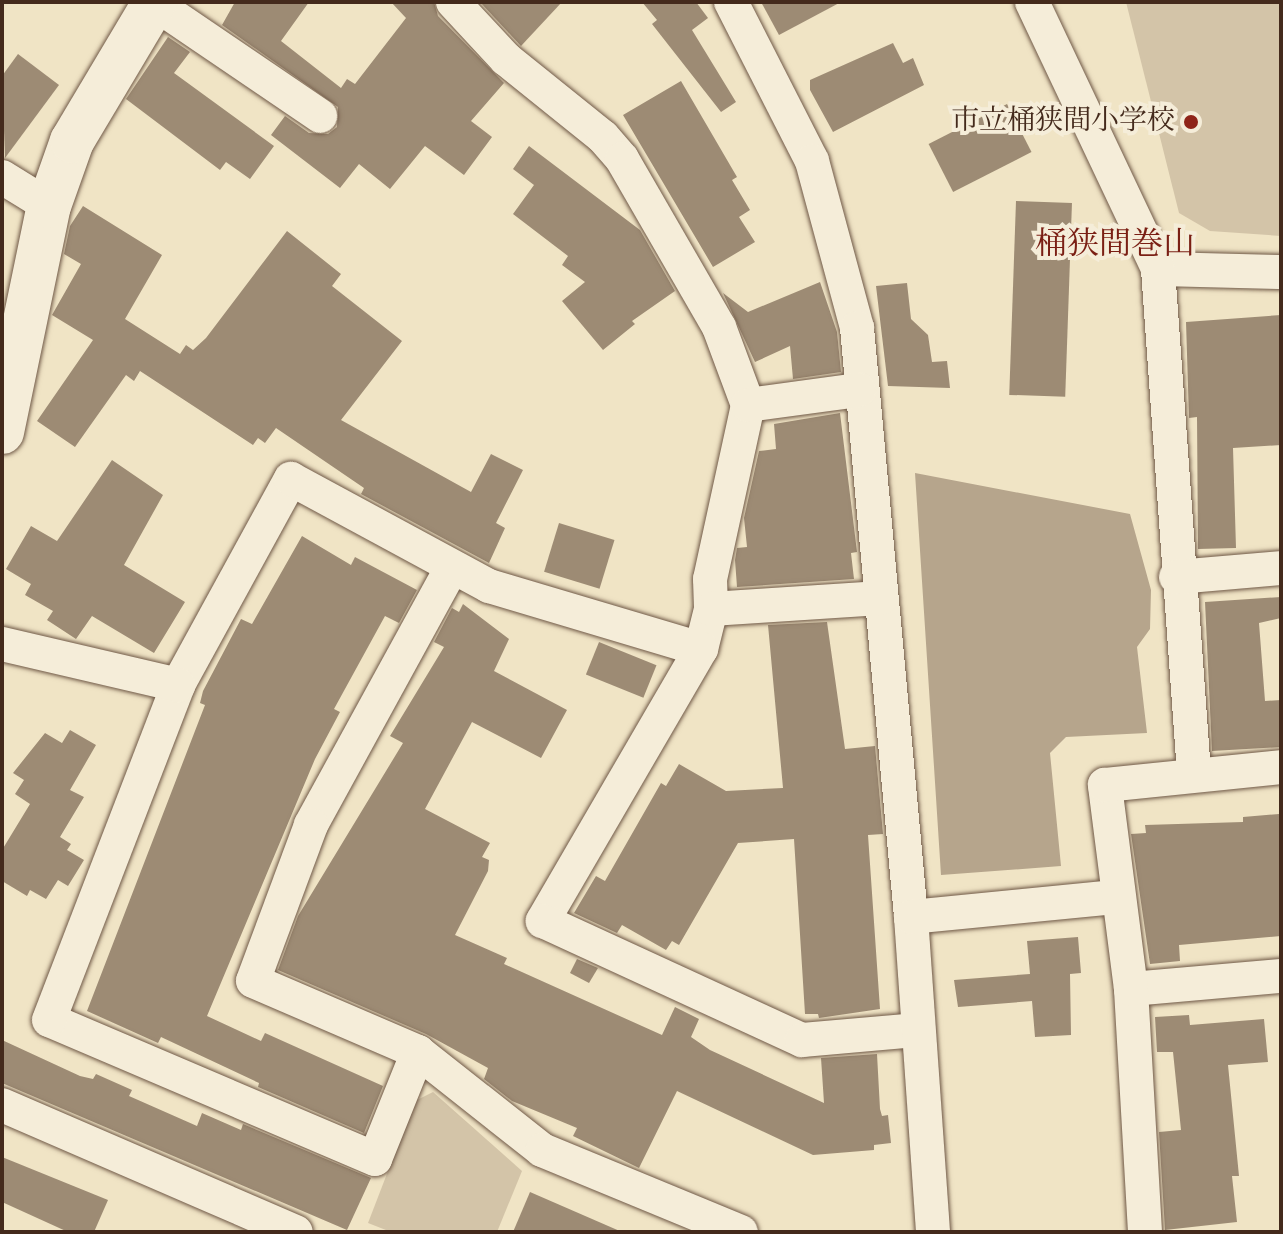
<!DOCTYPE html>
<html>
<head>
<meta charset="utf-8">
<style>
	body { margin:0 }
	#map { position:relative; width:1283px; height:1234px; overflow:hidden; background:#f0e4c5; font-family:Vollkorn,"Noto Serif JP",serif }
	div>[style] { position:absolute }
	.green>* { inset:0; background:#d3c4a8 }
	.water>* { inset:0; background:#b6a58c }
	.building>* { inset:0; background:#9d8b74; transform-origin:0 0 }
	.roads { filter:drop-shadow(0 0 2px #6f5846) drop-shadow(0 0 2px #6f5846) }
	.street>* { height:34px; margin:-17px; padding:0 17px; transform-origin:17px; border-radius:17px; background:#f5edd9 }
	.secondary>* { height:44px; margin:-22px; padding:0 22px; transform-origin:22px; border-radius:22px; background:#f5edd9 }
	.dots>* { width:22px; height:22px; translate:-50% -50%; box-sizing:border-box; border:4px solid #f5edd9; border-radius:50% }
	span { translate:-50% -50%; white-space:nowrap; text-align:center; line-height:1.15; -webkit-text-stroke:8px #f5edd9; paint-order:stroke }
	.poi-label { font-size:28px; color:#442a1c }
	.right { translate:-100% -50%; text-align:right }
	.quarter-label { font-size:32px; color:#7a1f14 }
	.frame { position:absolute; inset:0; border:4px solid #442a1c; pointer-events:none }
</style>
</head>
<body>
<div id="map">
	<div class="green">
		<div style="clip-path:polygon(1126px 2px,1281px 2px,1281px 236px,1210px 231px,1179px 213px)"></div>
		<div style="clip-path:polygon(433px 1092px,522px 1171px,497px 1232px,391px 1232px,368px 1223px,415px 1101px)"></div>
	</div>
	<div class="water">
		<div style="clip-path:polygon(915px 473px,1130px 514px,1151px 590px,1150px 629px,1137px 647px,1147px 733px,1066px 737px,1050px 753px,1061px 866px,941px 875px)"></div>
	</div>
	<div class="building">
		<div style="clip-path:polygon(235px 2px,309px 2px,281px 41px,341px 88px,347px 79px,355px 84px,406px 18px,391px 2px,434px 2px,438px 16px,504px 83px,471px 121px,492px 137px,464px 175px,425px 146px,390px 189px,359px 164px,340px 188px,271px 135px,285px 116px,309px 133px,328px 134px,337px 127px,338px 107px,222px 25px)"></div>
		<div style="clip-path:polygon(480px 2px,562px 2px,521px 46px)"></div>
		<div style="clip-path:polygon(642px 2px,696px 2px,708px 18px,692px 30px,736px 102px,721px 112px,652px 24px,657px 20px)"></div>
		<div style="clip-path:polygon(761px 2px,841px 2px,779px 35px)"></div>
		<div style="clip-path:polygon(168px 37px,190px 52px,174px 73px,274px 146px,250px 179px,226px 162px,220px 170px,126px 99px)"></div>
		<div style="clip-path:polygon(893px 43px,903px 63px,913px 58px,924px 85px,833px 132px,810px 90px,810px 80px)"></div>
		<div style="clip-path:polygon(18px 54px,59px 85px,5px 158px,2px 76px)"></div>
		<div style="clip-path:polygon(681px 81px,737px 177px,732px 180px,750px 210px,739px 217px,755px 242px,713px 267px,623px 115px)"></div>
		<div style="left:1007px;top:104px;width:54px;height:88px;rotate:63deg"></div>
		<div style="clip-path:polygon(529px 146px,640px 230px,675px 291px,632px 321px,635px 324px,603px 350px,562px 301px,585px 282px,562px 265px,568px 256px,513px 214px,534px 185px,513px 169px)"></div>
		<div style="left:1016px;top:201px;width:56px;height:194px;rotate:2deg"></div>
		<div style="clip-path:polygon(83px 206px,162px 255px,125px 319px,180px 354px,186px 345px,193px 350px,206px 338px,287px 231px,341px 274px,332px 286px,402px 341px,341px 420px,471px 492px,491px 454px,523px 470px,496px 523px,505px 528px,489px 563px,361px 494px,364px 488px,276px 428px,265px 443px,258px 438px,253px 445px,140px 371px,134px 381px,126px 375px,75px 447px,37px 421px,93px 340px,52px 315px,81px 264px,64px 254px,70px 226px)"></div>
		<div style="clip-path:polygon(820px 282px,837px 332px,841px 372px,793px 379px,790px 346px,755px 362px,723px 293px,748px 312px)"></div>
		<div style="clip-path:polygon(907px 283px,911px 319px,928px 335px,932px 362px,947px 361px,950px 388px,888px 386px,876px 286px)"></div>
		<div style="clip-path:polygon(1281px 315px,1281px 445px,1233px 448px,1236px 548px,1198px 549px,1197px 417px,1189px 418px,1186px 322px)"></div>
		<div style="clip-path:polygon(840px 413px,857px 552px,851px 553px,854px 579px,737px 587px,735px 560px,737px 548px,747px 547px,744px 518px,759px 451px,776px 449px,774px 424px)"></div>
		<div style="clip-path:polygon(112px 460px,163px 495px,124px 565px,185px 602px,154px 653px,92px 616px,76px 639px,47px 620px,53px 611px,25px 595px,31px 584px,6px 569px,31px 526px,57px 541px)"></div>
		<div style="left:559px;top:523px;width:58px;height:51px;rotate:17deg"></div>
		<div style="clip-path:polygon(302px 536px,351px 565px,355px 557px,417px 590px,399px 623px,385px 616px,334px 709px,340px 712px,315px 759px,207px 1016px,261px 1041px,265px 1033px,383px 1086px,364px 1133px,258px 1087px,259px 1083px,161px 1037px,158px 1043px,87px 1011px,205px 705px,200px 703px,203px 691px,241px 619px,252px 624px)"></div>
		<div style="clip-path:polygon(1281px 597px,1281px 618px,1259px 623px,1265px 701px,1281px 700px,1281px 747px,1212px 751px,1205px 602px)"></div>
		<div style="clip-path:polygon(463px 604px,509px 639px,494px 671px,567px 710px,541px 758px,472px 722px,425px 809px,490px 843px,482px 857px,489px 860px,488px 871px,455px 935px,507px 958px,504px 964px,662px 1035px,675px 1007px,699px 1019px,691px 1037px,710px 1050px,824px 1103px,821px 1058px,877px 1054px,880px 1109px,882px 1116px,888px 1115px,891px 1143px,874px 1145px,874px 1150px,813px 1155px,677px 1091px,639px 1168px,573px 1136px,577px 1128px,512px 1101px,484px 1079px,488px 1068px,426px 1034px,278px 970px,298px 916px,403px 743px,390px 736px,444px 647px,434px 642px,452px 608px,459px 612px)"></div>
		<div style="clip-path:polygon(827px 622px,845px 749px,875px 746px,883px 834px,868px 835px,880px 1009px,819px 1018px,818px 1014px,805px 1014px,794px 839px,738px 843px,679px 945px,672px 941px,666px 950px,622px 925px,617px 933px,574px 913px,596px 876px,605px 881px,661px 783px,666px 786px,679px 764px,726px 791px,783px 788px,768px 625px)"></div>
		<div style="left:599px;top:642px;width:62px;height:35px;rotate:22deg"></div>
		<div style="clip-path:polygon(70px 730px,96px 745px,70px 790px,84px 797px,60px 837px,71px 844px,67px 850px,84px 860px,68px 886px,58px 880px,46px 899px,30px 890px,27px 896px,2px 881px,2px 850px,30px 804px,15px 794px,24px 780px,13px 773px,45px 733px,62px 743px)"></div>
		<div style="clip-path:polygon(1279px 814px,1281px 936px,1179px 945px,1180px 961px,1150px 964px,1131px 834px,1146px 833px,1145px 825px,1243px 822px,1243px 817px)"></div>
		<div style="clip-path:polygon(1078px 937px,1081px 973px,1070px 974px,1071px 1035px,1035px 1037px,1032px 1001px,958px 1007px,954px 980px,1030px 974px,1027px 941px)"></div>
		<div style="clip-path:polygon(577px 959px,598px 968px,589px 983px,570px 973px)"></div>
		<div style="clip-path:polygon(1189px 1015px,1190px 1025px,1264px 1019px,1268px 1062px,1228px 1065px,1239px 1176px,1232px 1176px,1237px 1222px,1165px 1230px,1159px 1132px,1181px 1130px,1173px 1052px,1157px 1052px,1155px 1017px)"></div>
		<div style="clip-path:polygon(2px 1040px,80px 1076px,93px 1079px,96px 1074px,132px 1090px,129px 1096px,197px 1126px,202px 1113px,241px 1130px,243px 1124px,371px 1178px,347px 1230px,2px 1083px)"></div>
		<div style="clip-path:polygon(2px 1157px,108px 1200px,94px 1232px,68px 1232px,2px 1202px)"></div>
		<div style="clip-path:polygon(530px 1192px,622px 1232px,513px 1232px)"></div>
	</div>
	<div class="roads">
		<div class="street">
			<div style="left:453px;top:2px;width:78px;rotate:47.1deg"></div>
			<div style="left:506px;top:59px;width:124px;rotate:38.8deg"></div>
			<div style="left:603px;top:137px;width:29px;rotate:49deg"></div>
			<div style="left:622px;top:159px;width:194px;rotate:60deg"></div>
			<div style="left:719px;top:327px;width:83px;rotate:69.6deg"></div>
			<div style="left:748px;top:405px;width:178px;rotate:102.3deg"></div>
			<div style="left:710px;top:579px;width:30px;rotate:88deg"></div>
			<div style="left:711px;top:609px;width:41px;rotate:104deg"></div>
			<div style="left:701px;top:649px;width:315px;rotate:120.2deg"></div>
			<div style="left:543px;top:921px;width:285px;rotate:24.7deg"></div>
			<div style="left:802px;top:1040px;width:114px;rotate:-5deg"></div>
			<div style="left:731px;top:2px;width:178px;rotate:63deg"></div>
			<div style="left:812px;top:161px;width:173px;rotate:74.9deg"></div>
			<div style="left:857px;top:328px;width:591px;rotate:84.76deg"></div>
			<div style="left:911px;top:917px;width:316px;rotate:86deg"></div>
			<div style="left:1032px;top:2px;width:295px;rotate:64.7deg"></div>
			<div style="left:1158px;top:269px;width:123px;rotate:1.4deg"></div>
			<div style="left:154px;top:3px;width:201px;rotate:34.2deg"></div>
			<div style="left:2px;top:177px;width:55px;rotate:31.7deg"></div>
			<div style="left:1158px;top:269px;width:506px;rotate:85.92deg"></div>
			<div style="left:748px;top:405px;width:112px;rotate:-7.7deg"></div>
			<div style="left:451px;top:569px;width:292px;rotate:118.7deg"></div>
			<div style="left:311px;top:825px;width:166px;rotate:110.4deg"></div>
			<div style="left:253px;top:981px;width:180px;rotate:23.3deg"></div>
			<div style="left:418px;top:1052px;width:115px;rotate:111.9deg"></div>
			<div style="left:375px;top:1159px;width:354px;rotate:-156.9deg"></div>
			<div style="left:49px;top:1020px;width:359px;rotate:-68.9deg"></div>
			<div style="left:178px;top:685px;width:235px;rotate:-61.3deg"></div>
			<div style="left:291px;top:479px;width:225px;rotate:28.4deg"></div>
			<div style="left:489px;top:586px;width:221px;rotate:16.6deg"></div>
			<div style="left:1176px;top:577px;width:105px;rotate:-4.9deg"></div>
			<div style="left:711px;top:609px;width:170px;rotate:-3.7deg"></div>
			<div style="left:2px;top:644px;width:181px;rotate:13.1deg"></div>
			<div style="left:911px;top:917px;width:206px;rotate:-5.6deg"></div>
			<div style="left:1131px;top:989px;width:151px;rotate:-5deg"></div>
			<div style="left:418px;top:1052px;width:158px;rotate:38.3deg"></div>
			<div style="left:542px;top:1150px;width:215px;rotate:22.4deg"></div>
			<div style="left:2px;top:1105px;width:320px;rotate:23.4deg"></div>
			<div style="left:1145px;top:1232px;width:243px;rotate:-93.3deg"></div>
			<div style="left:1131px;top:989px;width:206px;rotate:-97.3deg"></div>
			<div style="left:1105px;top:785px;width:177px;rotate:-5.8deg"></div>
		</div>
		<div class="secondary">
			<div style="left:2px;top:432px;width:231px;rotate:-78.3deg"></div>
			<div style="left:49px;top:206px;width:69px;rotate:-70.5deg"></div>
			<div style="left:72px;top:141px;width:162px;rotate:-59.2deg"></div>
		</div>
	</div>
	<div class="dots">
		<div style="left:1191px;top:122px;background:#8f2418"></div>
	</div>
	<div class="poi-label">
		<span class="right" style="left:1175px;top:122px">市立桶狭間小学校</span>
	</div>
	<div class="quarter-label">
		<span style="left:1115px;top:246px">桶狭間巻山</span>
	</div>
	<div class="frame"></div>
</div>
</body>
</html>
